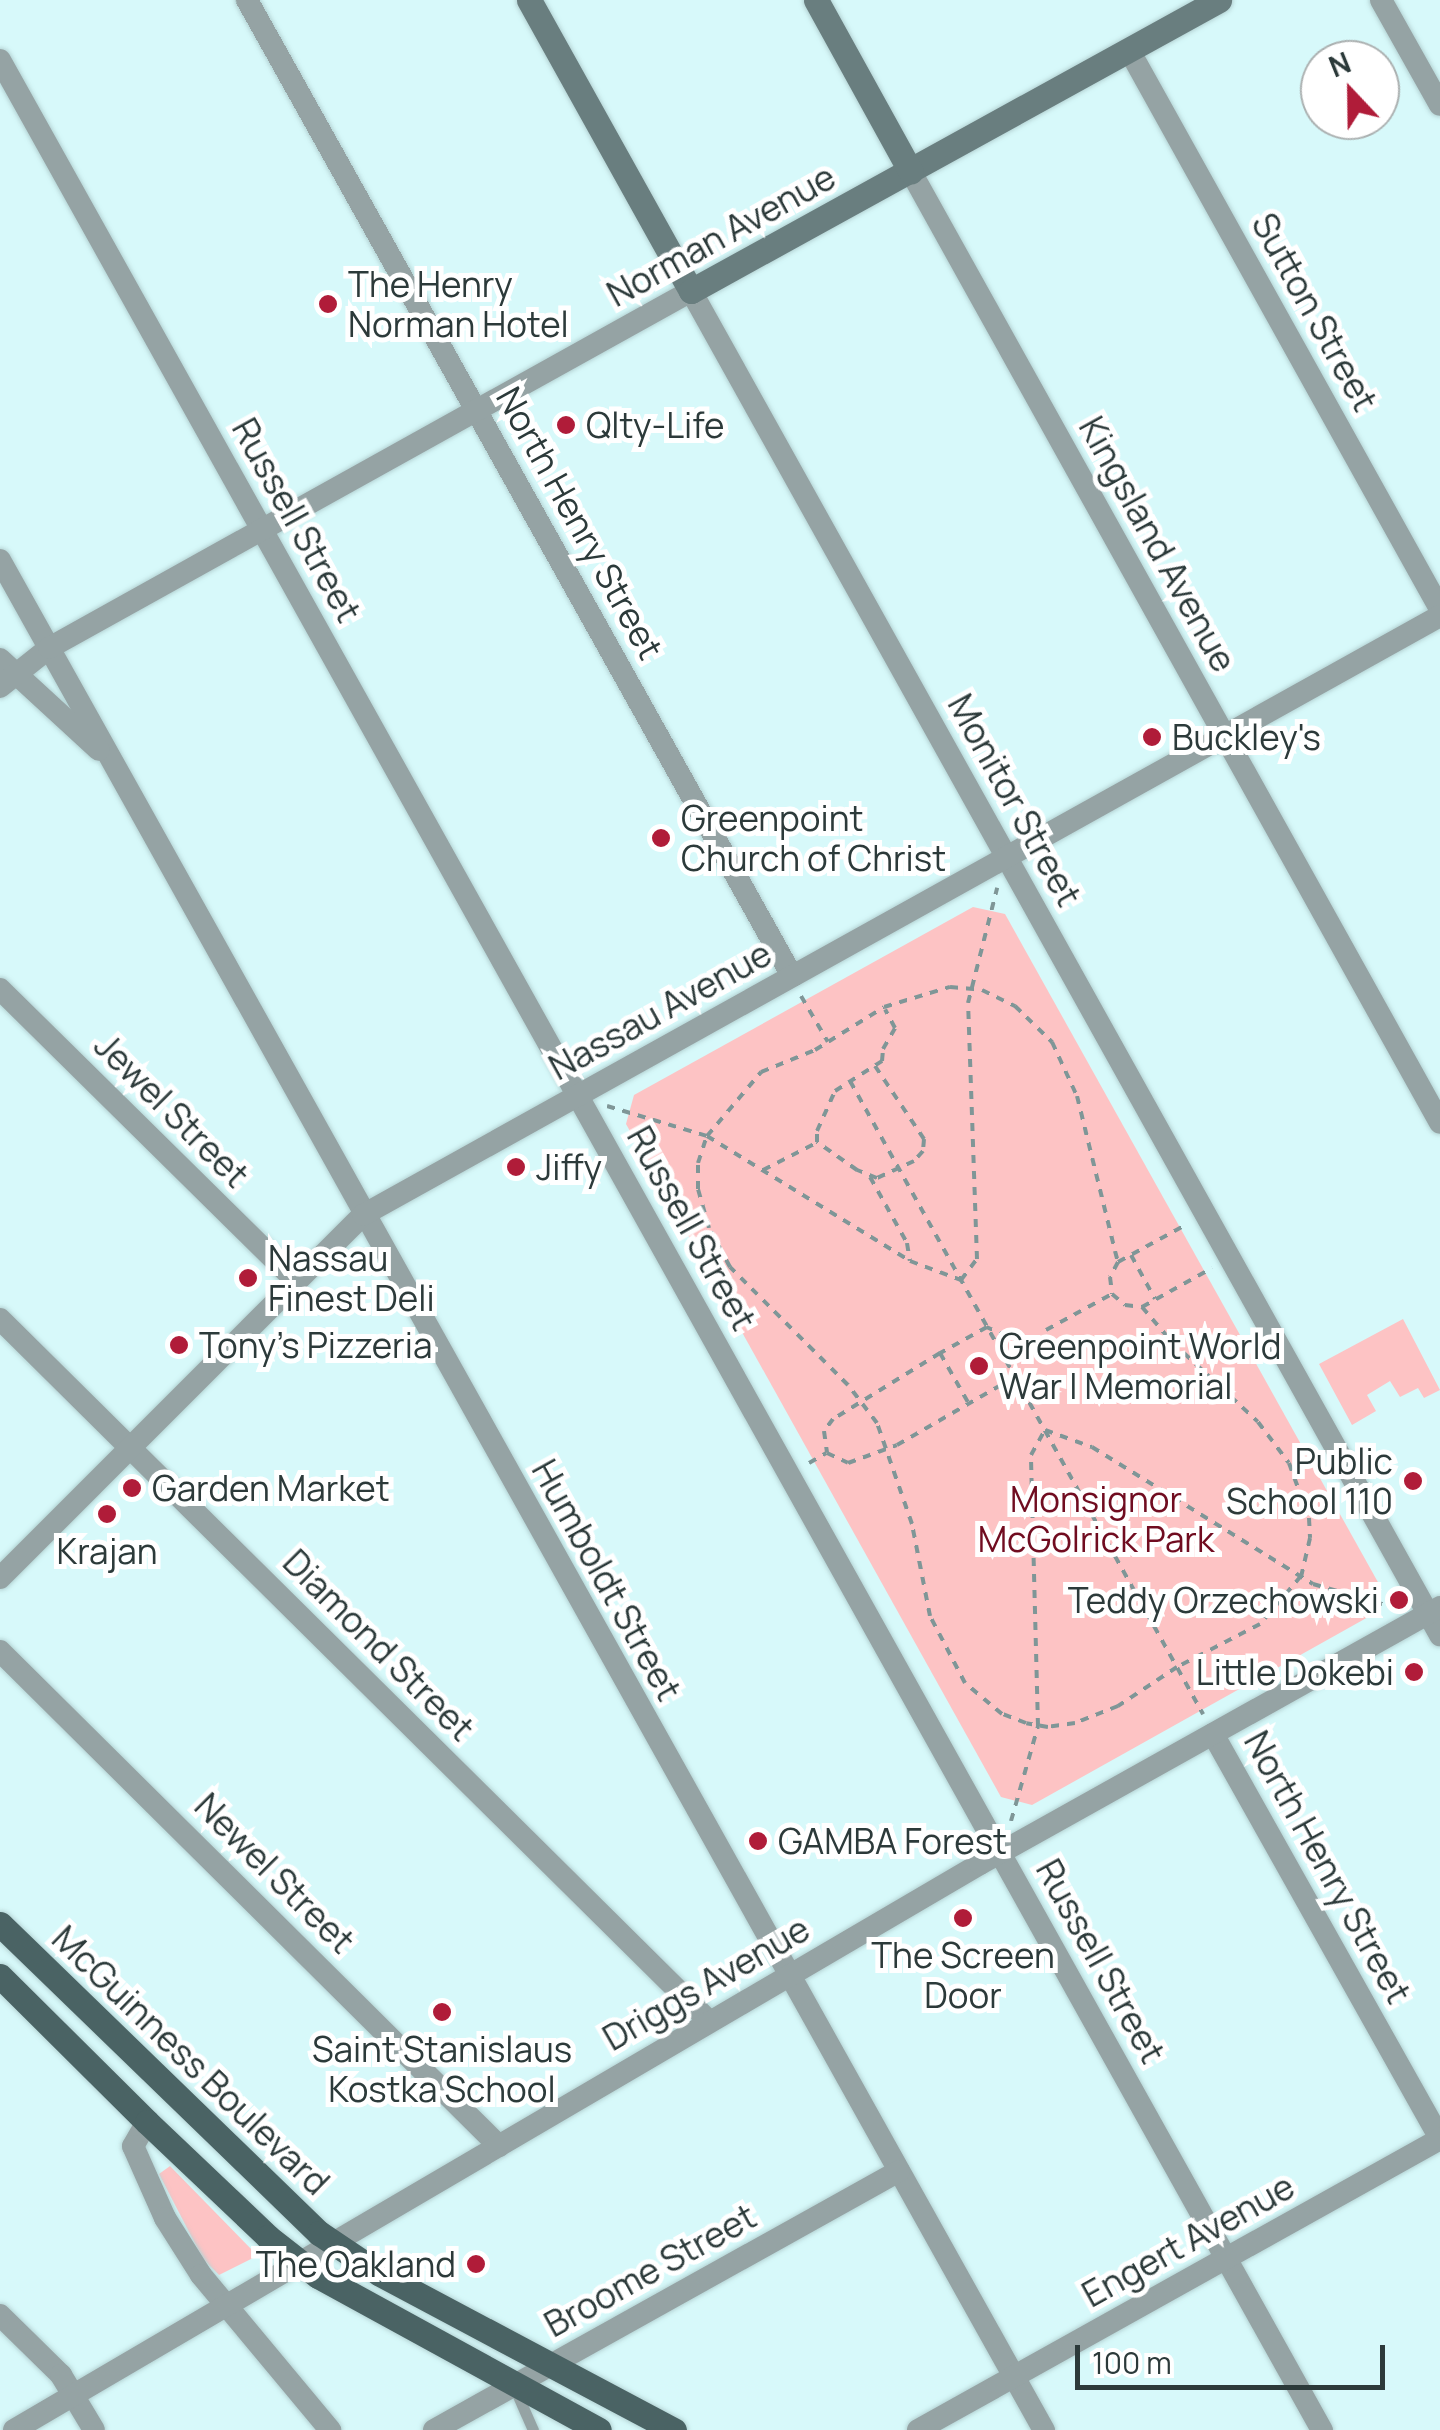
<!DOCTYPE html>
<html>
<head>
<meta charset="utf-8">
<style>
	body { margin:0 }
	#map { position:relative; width:1440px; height:2430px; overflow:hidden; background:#d7f9fa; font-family:Manrope,sans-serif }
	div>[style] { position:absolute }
	.green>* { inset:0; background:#fdc3c4 }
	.path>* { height:4px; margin-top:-2px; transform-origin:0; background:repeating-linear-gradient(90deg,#7f9697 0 8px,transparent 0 16px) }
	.roads { filter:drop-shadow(0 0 2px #b5d3d4) drop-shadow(0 0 2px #b5d3d4) }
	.service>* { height:11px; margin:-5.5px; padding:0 5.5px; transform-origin:5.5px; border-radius:5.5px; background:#95a3a4 }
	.minor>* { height:22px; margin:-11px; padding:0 11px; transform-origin:11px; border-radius:11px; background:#95a3a4 }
	.secondary>* { height:25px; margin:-12.5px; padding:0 12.5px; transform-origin:12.5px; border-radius:12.5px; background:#697e7f }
	.primary>* { height:25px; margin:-12.5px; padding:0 12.5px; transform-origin:12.5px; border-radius:12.5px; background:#4a6364 }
	.dots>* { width:28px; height:28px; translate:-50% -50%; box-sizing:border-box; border:5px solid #fff; border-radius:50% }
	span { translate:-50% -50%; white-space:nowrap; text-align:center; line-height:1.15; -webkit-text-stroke:10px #fff; paint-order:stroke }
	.street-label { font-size:35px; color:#2c3a3a }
	.poi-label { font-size:35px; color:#2c3a3a }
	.left { translate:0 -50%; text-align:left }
	.right { translate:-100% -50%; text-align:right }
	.park-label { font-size:35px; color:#700c20 }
	.north { position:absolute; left:1300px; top:40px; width:100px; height:100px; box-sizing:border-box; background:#fff; border:2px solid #abb0b0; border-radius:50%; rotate:338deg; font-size:28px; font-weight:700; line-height:40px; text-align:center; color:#2c3a3a }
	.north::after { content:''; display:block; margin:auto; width:35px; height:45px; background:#b01c39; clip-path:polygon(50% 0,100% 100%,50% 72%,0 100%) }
	.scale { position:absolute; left:1075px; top:2345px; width:310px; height:45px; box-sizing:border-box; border:5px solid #2c3a3a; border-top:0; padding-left:12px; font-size:30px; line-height:35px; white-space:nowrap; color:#2c3a3a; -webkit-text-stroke:8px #fff; paint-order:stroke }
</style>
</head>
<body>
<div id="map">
	<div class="green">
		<div style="clip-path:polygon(973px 907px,1005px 914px,1379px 1584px,1370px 1616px,1032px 1805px,1001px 1797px,626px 1124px,634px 1095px)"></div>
		<div style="clip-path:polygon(1403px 1319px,1440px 1390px,1424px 1398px,1418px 1388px,1400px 1397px,1390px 1381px,1367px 1395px,1376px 1411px,1352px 1425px,1319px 1364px)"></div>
		<div style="clip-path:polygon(170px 2166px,255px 2253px,257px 2256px,219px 2275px,203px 2259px,159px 2174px)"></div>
	</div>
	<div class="path">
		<div style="left:950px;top:987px;width:32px;rotate:5deg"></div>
		<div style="left:982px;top:990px;width:37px;rotate:26deg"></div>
		<div style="left:1015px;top:1006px;width:52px;rotate:44.2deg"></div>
		<div style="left:1052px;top:1042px;width:60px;rotate:65.2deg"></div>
		<div style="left:1077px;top:1096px;width:160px;rotate:76.2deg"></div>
		<div style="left:1115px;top:1251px;width:11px;rotate:75deg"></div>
		<div style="left:1118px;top:1262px;width:17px;rotate:118deg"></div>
		<div style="left:1110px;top:1277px;width:17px;rotate:83deg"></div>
		<div style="left:1112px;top:1294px;width:17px;rotate:40deg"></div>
		<div style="left:1125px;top:1305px;width:17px;rotate:7deg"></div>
		<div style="left:1142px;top:1307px;width:46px;rotate:49.4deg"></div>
		<div style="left:1172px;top:1342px;width:117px;rotate:42.9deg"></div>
		<div style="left:1258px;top:1422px;width:51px;rotate:52.9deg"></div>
		<div style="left:1289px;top:1463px;width:59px;rotate:70deg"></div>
		<div style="left:1309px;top:1518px;width:20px;rotate:87deg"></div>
		<div style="left:1310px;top:1538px;width:39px;rotate:103deg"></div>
		<div style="left:1301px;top:1576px;width:63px;rotate:130.5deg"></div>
		<div style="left:1260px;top:1624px;width:93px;rotate:152.6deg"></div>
		<div style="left:1177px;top:1667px;width:71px;rotate:146.5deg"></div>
		<div style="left:1118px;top:1706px;width:46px;rotate:158.4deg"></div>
		<div style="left:1075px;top:1723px;width:27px;rotate:172deg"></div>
		<div style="left:1048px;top:1727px;width:22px;rotate:-170deg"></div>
		<div style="left:1026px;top:1723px;width:26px;rotate:-159deg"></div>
		<div style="left:1002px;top:1714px;width:48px;rotate:-140deg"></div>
		<div style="left:965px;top:1683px;width:76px;rotate:-117.6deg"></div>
		<div style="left:930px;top:1616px;width:94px;rotate:-101.1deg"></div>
		<div style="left:912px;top:1524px;width:107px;rotate:-109.1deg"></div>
		<div style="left:877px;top:1423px;width:48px;rotate:-127.3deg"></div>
		<div style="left:848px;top:1385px;width:167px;rotate:-135deg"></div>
		<div style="left:730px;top:1267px;width:44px;rotate:-118.3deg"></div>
		<div style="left:709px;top:1228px;width:41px;rotate:-105.8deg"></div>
		<div style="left:698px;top:1189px;width:26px;rotate:-90deg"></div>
		<div style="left:698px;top:1163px;width:28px;rotate:-72deg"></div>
		<div style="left:707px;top:1136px;width:84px;rotate:-49.8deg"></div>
		<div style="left:761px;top:1072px;width:58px;rotate:-22.2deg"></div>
		<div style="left:815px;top:1050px;width:81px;rotate:-31.9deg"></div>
		<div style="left:884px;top:1007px;width:69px;rotate:-16.9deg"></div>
		<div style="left:801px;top:996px;width:53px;rotate:59.6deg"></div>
		<div style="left:875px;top:1066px;width:88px;rotate:56.1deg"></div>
		<div style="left:924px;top:1139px;width:12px;rotate:95deg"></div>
		<div style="left:923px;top:1151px;width:13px;rotate:132deg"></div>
		<div style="left:914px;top:1161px;width:41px;rotate:155.3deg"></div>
		<div style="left:877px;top:1178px;width:22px;rotate:-158deg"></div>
		<div style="left:857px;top:1170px;width:49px;rotate:-145deg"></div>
		<div style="left:817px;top:1142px;width:11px;rotate:-90deg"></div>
		<div style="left:817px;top:1131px;width:44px;rotate:-65.8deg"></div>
		<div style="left:835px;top:1091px;width:56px;rotate:-32.6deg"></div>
		<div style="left:882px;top:1061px;width:12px;rotate:-85deg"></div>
		<div style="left:883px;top:1049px;width:24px;rotate:-60deg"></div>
		<div style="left:895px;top:1028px;width:21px;rotate:-118deg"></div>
		<div style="left:850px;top:1081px;width:725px;rotate:60.85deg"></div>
		<div style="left:607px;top:1106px;width:104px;rotate:16.7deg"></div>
		<div style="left:707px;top:1136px;width:238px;rotate:31.6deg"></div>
		<div style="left:910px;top:1261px;width:54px;rotate:20.4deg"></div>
		<div style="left:961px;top:1280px;width:26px;rotate:-53deg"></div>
		<div style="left:977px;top:1259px;width:256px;rotate:-92deg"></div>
		<div style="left:968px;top:1003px;width:119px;rotate:-75.8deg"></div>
		<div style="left:763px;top:1170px;width:59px;rotate:-27deg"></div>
		<div style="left:870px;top:1177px;width:76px;rotate:60.7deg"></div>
		<div style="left:907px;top:1243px;width:18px;rotate:81deg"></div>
		<div style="left:1131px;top:1255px;width:50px;rotate:61.4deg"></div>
		<div style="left:1118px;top:1262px;width:79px;rotate:-28.8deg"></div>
		<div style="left:1142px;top:1307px;width:80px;rotate:-29.1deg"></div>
		<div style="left:1046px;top:1330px;width:75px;rotate:-28.6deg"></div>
		<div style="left:1021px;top:1343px;width:38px;rotate:-155deg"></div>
		<div style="left:987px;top:1327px;width:54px;rotate:151deg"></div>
		<div style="left:940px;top:1353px;width:126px;rotate:148.3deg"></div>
		<div style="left:833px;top:1419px;width:15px;rotate:127deg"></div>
		<div style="left:824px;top:1431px;width:22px;rotate:82deg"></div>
		<div style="left:827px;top:1453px;width:23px;rotate:25deg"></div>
		<div style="left:848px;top:1463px;width:52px;rotate:-20.2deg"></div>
		<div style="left:897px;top:1445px;width:136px;rotate:-30deg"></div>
		<div style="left:1015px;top:1377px;width:35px;rotate:-80deg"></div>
		<div style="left:1021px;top:1343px;width:10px;rotate:-29deg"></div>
		<div style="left:940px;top:1353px;width:59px;rotate:60.4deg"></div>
		<div style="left:809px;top:1463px;width:20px;rotate:-30deg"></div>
		<div style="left:1011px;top:1821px;width:99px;rotate:-74.1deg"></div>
		<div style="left:1038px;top:1726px;width:271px;rotate:-91.5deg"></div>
		<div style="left:1031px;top:1455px;width:29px;rotate:-61deg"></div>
		<div style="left:1045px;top:1430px;width:50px;rotate:19.9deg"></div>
		<div style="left:1092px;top:1447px;width:260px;rotate:31.8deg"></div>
		<div style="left:1313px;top:1584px;width:86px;rotate:16.1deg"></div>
	</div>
	<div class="roads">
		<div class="service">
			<div style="left:515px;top:2389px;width:45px;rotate:66.3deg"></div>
		</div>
		<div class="minor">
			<div style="left:247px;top:0;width:1118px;rotate:60.82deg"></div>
			<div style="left:1381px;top:0;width:120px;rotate:60.7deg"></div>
			<div style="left:1129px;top:50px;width:640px;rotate:60.91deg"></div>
			<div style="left:0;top:60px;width:2714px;rotate:60.85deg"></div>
			<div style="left:911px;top:172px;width:1088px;rotate:60.91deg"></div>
			<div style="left:0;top:560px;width:2142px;rotate:60.83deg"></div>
			<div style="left:0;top:659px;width:134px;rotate:42.6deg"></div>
			<div style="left:0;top:687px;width:63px;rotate:-38.5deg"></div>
			<div style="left:49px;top:648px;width:735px;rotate:-29.08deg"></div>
			<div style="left:691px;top:291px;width:1539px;rotate:60.87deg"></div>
			<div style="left:0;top:989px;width:416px;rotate:44.6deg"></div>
			<div style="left:0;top:1319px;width:998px;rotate:44.72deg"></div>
			<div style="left:0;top:1578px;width:513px;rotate:-45deg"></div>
			<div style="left:363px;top:1215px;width:1232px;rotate:-29.08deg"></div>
			<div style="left:0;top:1651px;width:703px;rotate:44.77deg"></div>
			<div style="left:1213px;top:1734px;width:464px;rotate:60.7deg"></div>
			<div style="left:147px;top:2122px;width:28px;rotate:120deg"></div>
			<div style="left:133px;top:2146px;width:79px;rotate:66deg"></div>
			<div style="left:165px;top:2218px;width:67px;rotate:57.7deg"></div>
			<div style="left:201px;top:2275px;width:202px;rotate:50.2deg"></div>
			<div style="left:0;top:2315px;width:86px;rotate:44.5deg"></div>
			<div style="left:61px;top:2375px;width:64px;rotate:59deg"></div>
			<div style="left:14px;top:2430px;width:1120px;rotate:-30.37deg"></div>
			<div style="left:980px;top:1864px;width:527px;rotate:-29.19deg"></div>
			<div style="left:434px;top:2430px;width:532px;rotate:-29.12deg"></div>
			<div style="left:918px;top:2430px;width:598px;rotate:-29.14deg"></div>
		</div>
		<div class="secondary">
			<div style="left:529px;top:0;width:333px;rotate:60.9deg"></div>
			<div style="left:691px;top:291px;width:603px;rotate:-28.86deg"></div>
			<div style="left:816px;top:0;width:196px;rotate:61.1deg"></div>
		</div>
		<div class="primary">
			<div style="left:0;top:1924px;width:444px;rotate:44.1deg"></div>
			<div style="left:319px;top:2233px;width:73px;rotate:33.9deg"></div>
			<div style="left:380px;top:2274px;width:333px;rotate:28deg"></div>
			<div style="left:0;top:1976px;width:207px;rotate:44.8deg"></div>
			<div style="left:147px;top:2122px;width:167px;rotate:43.5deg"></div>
			<div style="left:268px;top:2237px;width:63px;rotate:38deg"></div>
			<div style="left:318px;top:2276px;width:320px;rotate:28.7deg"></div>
		</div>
	</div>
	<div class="dots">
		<div style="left:328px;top:304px;background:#b01c39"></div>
		<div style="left:566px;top:425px;background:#b01c39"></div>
		<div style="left:1152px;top:737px;background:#b01c39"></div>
		<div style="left:661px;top:838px;background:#b01c39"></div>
		<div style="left:516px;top:1167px;background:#b01c39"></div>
		<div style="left:248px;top:1278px;background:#b01c39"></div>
		<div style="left:179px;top:1345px;background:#b01c39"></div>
		<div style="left:979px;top:1366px;background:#b01c39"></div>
		<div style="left:1413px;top:1481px;background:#b01c39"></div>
		<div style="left:132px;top:1488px;background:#b01c39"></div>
		<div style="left:107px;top:1514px;background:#b01c39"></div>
		<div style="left:1399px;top:1600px;background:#b01c39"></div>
		<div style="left:1414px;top:1672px;background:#b01c39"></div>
		<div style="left:758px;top:1841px;background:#b01c39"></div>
		<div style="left:963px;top:1918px;background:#b01c39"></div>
		<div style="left:442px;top:2012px;background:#b01c39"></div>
		<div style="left:476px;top:2264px;background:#b01c39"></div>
	</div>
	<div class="street-label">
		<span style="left:721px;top:235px;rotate:-29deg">Norman Avenue</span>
		<span style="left:1315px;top:312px;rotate:61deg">Sutton Street</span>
		<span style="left:297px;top:520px;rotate:61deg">Russell Street</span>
		<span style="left:580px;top:523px;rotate:61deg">North Henry Street</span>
		<span style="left:1158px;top:544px;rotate:61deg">Kingsland Avenue</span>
		<span style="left:1015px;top:800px;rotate:61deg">Monitor Street</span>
		<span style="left:660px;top:1010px;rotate:-29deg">Nassau Avenue</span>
		<span style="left:172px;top:1110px;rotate:45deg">Jewel Street</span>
		<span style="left:692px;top:1228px;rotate:61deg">Russell Street</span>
		<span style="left:607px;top:1580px;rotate:61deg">Humboldt Street</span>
		<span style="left:379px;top:1645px;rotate:45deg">Diamond Street</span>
		<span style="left:1328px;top:1867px;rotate:61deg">North Henry Street</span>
		<span style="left:275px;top:1873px;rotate:45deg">Newel Street</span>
		<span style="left:1101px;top:1961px;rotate:61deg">Russell Street</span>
		<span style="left:706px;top:1983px;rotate:-30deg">Driggs Avenue</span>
		<span style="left:191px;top:2060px;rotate:44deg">McGuinness Boulevard</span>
		<span style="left:1188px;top:2240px;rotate:-29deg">Engert Avenue</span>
		<span style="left:650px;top:2270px;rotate:-29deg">Broome Street</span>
	</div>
	<div class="poi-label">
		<span class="left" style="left:348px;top:304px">The Henry<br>Norman Hotel</span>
		<span class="left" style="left:586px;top:425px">Qlty-Life</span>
		<span class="left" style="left:1172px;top:737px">Buckley's</span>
		<span class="left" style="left:681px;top:838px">Greenpoint<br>Church of Christ</span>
		<span class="left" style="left:536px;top:1167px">Jiffy</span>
		<span class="left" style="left:268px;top:1278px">Nassau<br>Finest Deli</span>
		<span class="left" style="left:199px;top:1345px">Tony's Pizzeria</span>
		<span class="left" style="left:999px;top:1366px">Greenpoint World<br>War I Memorial</span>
		<span class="right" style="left:1393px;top:1481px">Public<br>School 110</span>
		<span class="left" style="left:152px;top:1488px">Garden Market</span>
		<span style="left:107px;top:1551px">Krajan</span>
		<span class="right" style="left:1379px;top:1600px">Teddy Orzechowski</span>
		<span class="right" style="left:1394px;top:1672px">Little Dokebi</span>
		<span class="left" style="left:778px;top:1841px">GAMBA Forest</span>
		<span style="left:963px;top:1975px">The Screen<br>Door</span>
		<span style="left:442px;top:2069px">Saint Stanislaus<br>Kostka School</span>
		<span class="right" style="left:456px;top:2264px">The Oakland</span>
	</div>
	<div class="park-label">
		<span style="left:1096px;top:1519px">Monsignor<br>McGolrick Park</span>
	</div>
	<div class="north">N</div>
	<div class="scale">100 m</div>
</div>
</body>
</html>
